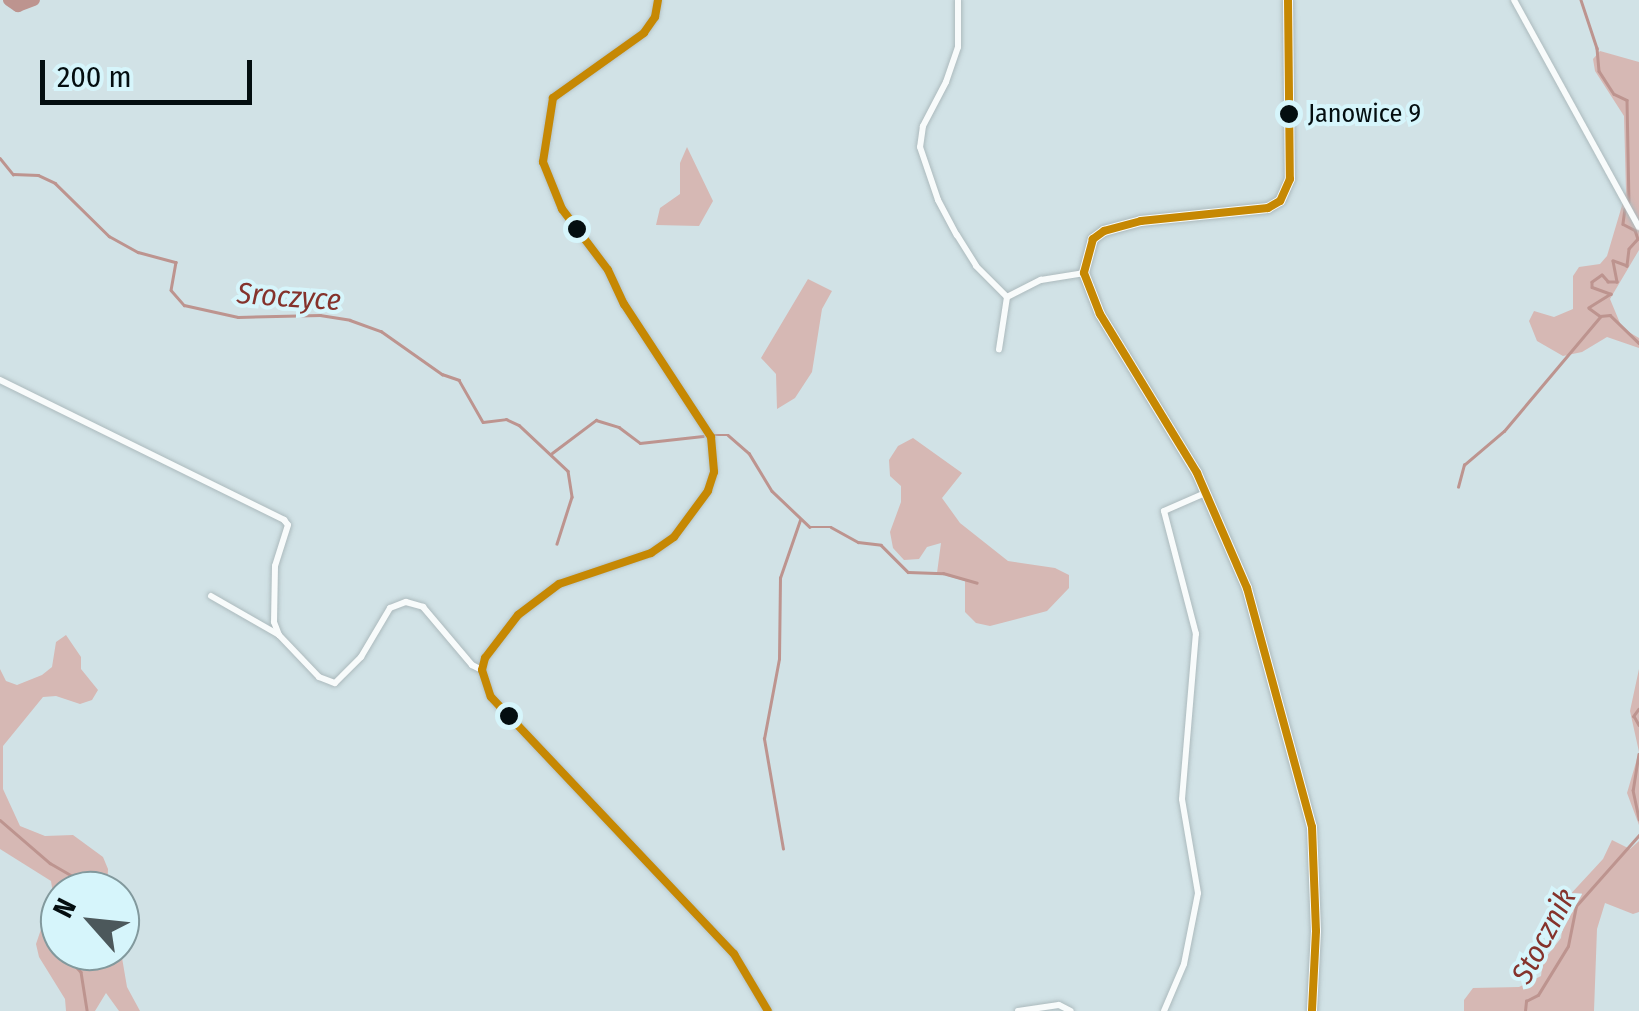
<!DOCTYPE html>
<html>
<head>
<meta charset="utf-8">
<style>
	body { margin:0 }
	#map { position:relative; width:1639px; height:1011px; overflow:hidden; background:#d1e2e6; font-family:"Fira Sans Condensed",sans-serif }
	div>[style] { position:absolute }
	.forest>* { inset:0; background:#d6b8b4 }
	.stream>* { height:2.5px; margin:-1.25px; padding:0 1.25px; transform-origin:1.25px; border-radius:1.25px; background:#bd948f }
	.river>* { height:12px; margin:-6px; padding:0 6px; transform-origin:6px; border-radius:6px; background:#bd948f }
	.roads { filter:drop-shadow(0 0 2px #acbabd) drop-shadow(0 0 2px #acbabd) }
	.street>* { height:6px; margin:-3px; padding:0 3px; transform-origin:3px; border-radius:3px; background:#f8fbfb }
	.secondary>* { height:10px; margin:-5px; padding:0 5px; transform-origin:5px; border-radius:5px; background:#f8fbfb }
	.bus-1>* { height:8px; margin:-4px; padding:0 4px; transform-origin:4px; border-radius:4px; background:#c68803 }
	.dots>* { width:28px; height:28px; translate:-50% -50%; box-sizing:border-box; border:5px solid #d6f5fb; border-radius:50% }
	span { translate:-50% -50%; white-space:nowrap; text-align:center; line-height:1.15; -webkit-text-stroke:8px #d6f5fb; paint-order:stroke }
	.bus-label { font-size:26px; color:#040e10 }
	.left { translate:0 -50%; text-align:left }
	.water-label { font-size:30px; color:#85332c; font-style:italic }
	.north { position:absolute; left:40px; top:871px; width:100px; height:100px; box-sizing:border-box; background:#d6f5fb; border:2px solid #82999d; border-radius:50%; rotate:297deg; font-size:28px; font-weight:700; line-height:40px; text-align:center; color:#040e10 }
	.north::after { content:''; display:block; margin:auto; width:35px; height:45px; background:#4c585b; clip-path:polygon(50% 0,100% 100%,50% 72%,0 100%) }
	.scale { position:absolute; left:40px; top:60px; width:212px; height:45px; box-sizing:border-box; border:5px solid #040e10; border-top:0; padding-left:12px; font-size:30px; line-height:35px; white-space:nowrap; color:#040e10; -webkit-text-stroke:8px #d6f5fb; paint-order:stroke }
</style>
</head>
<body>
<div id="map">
	<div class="forest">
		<div style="clip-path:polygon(1600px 51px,1639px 62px,1639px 250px,1610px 299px,1622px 328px,1639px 338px,1639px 348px,1607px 337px,1582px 352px,1563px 356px,1537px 341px,1529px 321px,1534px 311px,1554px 317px,1573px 309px,1573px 276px,1579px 267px,1600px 264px,1607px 256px,1626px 192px,1624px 116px,1595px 71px,1593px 59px)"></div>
		<div style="clip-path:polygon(687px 147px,713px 201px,699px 226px,656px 225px,660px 208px,680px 194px,680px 163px)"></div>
		<div style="clip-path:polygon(808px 279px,832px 291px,822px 309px,812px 372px,795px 398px,777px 409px,776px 374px,761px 358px)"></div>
		<div style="clip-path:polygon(913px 438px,962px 473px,942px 498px,960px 523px,1008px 561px,1055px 568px,1069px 575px,1069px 588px,1047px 611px,990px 626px,976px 623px,965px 612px,965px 581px,937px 573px,941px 543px,927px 547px,919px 559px,904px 560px,893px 548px,890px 532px,901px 502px,901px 486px,890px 476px,889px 460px,898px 446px)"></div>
		<div style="clip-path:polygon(66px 635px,81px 657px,81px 669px,98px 690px,92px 700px,80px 704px,56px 696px,43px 697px,3px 746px,3px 789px,20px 826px,45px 836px,73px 835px,103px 857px,108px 869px,107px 891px,60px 891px,60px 951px,120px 951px,120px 946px,127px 987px,140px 1011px,119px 1011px,106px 993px,95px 1011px,66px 1011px,65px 999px,39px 957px,36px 944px,53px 894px,51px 881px,0 849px,0 669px,6px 681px,17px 685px,42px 675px,52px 667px,56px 642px)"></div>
		<div style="clip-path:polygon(1639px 669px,1639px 825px,1627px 793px,1639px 752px,1630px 711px)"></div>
		<div style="clip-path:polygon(1612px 840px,1630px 849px,1639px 841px,1639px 912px,1633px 914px,1605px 903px,1597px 929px,1594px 1011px,1464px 1011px,1464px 1000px,1473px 988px,1519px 987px,1541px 976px,1543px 961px,1561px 938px,1566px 899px,1603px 859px)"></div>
	</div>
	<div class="stream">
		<div style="left:1581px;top:0;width:51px;rotate:71.6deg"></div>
		<div style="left:1597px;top:48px;width:23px;rotate:85deg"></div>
		<div style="left:1599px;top:71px;width:27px;rotate:57deg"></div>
		<div style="left:1614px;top:94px;width:14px;rotate:25deg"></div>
		<div style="left:1627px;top:100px;width:102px;rotate:88.9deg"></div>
		<div style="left:0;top:158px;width:21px;rotate:51deg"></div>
		<div style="left:13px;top:174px;width:25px;rotate:2deg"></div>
		<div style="left:38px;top:175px;width:19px;rotate:25deg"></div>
		<div style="left:55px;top:183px;width:76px;rotate:44.5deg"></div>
		<div style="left:109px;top:236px;width:33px;rotate:29deg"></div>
		<div style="left:138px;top:252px;width:39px;rotate:15deg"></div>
		<div style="left:176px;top:262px;width:28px;rotate:100deg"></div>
		<div style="left:171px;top:290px;width:20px;rotate:49deg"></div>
		<div style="left:184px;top:305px;width:55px;rotate:12.5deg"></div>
		<div style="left:238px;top:317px;width:82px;rotate:-1.4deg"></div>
		<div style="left:320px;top:315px;width:30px;rotate:9deg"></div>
		<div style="left:350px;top:320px;width:33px;rotate:20deg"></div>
		<div style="left:381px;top:331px;width:75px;rotate:35.2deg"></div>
		<div style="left:442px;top:374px;width:18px;rotate:19deg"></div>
		<div style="left:459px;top:380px;width:48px;rotate:60.3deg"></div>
		<div style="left:483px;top:422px;width:23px;rotate:-7deg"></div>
		<div style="left:506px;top:419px;width:14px;rotate:25deg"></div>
		<div style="left:519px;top:425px;width:67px;rotate:43.2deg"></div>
		<div style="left:568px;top:471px;width:26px;rotate:81deg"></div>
		<div style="left:572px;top:497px;width:49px;rotate:107.7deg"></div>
		<div style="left:1625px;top:209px;width:15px;rotate:98deg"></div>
		<div style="left:1623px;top:224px;width:13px;rotate:27deg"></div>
		<div style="left:1635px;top:230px;width:9px;rotate:72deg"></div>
		<div style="left:1638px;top:239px;width:13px;rotate:132deg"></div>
		<div style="left:1629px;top:249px;width:17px;rotate:97deg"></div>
		<div style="left:1627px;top:266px;width:15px;rotate:-160deg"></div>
		<div style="left:1613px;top:261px;width:21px;rotate:79deg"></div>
		<div style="left:1617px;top:282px;width:9px;rotate:180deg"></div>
		<div style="left:1608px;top:282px;width:9px;rotate:-131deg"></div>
		<div style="left:1602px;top:275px;width:12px;rotate:145deg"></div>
		<div style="left:1592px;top:282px;width:5px;rotate:90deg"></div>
		<div style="left:1592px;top:287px;width:20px;rotate:20deg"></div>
		<div style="left:1611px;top:294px;width:26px;rotate:148deg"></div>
		<div style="left:1589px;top:308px;width:14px;rotate:36deg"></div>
		<div style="left:1600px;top:316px;width:10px;rotate:-6deg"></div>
		<div style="left:1610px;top:315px;width:40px;rotate:44deg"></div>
		<div style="left:714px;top:435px;width:14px"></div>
		<div style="left:728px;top:435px;width:28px;rotate:41deg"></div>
		<div style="left:749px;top:453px;width:44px;rotate:58.8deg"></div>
		<div style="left:772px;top:491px;width:52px;rotate:43.5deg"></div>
		<div style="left:810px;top:527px;width:21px"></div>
		<div style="left:831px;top:527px;width:31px;rotate:29deg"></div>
		<div style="left:858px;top:542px;width:23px;rotate:7deg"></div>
		<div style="left:881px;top:545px;width:38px;rotate:45deg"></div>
		<div style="left:908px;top:572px;width:35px;rotate:2deg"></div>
		<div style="left:943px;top:573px;width:35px;rotate:16deg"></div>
		<div style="left:552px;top:453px;width:55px;rotate:-36.9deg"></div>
		<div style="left:596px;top:420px;width:24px;rotate:17deg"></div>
		<div style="left:619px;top:427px;width:26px;rotate:37deg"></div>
		<div style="left:640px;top:443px;width:63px;rotate:-6.3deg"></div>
		<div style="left:1458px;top:487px;width:23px;rotate:-75deg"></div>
		<div style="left:1464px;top:465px;width:52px;rotate:-40.4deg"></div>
		<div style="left:1504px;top:431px;width:148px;rotate:-49.9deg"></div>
		<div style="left:1639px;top:709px;width:9px;rotate:126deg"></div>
		<div style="left:1634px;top:716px;width:10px;rotate:61deg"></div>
		<div style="left:1639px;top:754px;width:36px;rotate:99deg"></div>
		<div style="left:1633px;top:790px;width:30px;rotate:78deg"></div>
		<div style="left:0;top:820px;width:66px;rotate:40.7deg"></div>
		<div style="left:50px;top:863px;width:28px;rotate:30deg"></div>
		<div style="left:74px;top:877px;width:15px;rotate:74deg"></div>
		<div style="left:783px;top:849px;width:112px;rotate:-99.8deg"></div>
		<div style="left:764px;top:739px;width:81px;rotate:-79.4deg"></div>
		<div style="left:779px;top:659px;width:81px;rotate:-89.3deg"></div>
		<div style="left:780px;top:578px;width:61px;rotate:-71deg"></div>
		<div style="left:60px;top:933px;width:14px;rotate:90deg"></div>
		<div style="left:62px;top:951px;width:28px;rotate:48deg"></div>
		<div style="left:81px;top:972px;width:39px;rotate:81deg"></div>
		<div style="left:1525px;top:1011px;width:10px;rotate:-84deg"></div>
		<div style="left:1526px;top:1001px;width:13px;rotate:-27deg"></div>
		<div style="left:1538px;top:995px;width:57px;rotate:-58.5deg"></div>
		<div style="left:1568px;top:946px;width:41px;rotate:-78.7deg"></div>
		<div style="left:1576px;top:906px;width:95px;rotate:-48.4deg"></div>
	</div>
	<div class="river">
		<div style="left:9px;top:0;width:11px;rotate:34deg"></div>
		<div style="left:18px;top:6px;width:17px;rotate:-21deg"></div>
	</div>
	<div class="roads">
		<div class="street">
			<div style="left:658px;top:0;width:17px;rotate:100deg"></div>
			<div style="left:655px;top:17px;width:19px;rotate:125deg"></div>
			<div style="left:644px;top:33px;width:112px;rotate:144.5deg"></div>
			<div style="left:553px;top:98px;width:65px;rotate:98.9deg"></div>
			<div style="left:543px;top:162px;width:51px;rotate:68deg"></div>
			<div style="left:562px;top:209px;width:76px;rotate:53deg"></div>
			<div style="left:608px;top:270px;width:38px;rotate:65deg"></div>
			<div style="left:624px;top:304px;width:159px;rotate:56.8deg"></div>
			<div style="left:711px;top:437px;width:35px;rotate:85deg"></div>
			<div style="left:714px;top:472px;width:20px;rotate:108deg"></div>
			<div style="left:708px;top:491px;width:57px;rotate:126.5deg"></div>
			<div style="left:674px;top:537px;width:28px;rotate:145deg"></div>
			<div style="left:651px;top:553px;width:97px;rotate:161.4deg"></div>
			<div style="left:559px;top:584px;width:51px;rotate:142.9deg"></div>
			<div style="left:518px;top:615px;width:54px;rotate:127.5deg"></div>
			<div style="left:485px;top:658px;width:12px;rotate:104deg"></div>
			<div style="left:482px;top:670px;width:28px;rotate:72deg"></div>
			<div style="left:491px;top:697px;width:354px;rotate:46.6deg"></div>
			<div style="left:734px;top:954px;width:66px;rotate:59.2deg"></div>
			<div style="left:958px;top:0;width:47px;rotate:90deg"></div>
			<div style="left:958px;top:47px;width:37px;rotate:109deg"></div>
			<div style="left:946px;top:82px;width:50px;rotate:117.6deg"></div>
			<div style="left:923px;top:126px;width:21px;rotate:98deg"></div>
			<div style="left:920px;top:147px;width:56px;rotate:71.2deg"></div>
			<div style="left:938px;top:200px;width:40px;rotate:62deg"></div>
			<div style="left:957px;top:235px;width:36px;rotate:58deg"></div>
			<div style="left:976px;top:266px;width:44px;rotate:45deg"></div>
			<div style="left:1007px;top:297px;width:53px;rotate:98.7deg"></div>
			<div style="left:1514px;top:0;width:259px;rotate:61.2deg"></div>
			<div style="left:1007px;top:297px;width:38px;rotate:-27deg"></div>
			<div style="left:1041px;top:280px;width:44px;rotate:-9.2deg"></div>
			<div style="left:0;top:380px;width:317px;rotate:26.2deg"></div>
			<div style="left:284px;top:520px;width:6px;rotate:51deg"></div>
			<div style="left:288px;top:525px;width:43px;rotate:107.6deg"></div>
			<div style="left:275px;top:566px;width:56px;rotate:91deg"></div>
			<div style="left:274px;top:622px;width:14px;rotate:69deg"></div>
			<div style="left:211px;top:596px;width:78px;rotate:29.8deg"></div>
			<div style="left:279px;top:635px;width:58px;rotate:46.4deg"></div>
			<div style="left:319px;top:677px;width:17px;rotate:21deg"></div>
			<div style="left:335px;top:683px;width:37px;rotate:-45deg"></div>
			<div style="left:361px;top:657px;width:57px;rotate:-59.4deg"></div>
			<div style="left:390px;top:608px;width:17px;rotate:-21deg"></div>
			<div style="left:406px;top:602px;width:18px;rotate:16deg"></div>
			<div style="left:423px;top:607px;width:76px;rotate:49.8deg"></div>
			<div style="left:472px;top:665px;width:11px;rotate:27deg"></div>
			<div style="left:1018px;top:1011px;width:41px;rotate:-8.3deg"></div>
			<div style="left:1059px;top:1005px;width:13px;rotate:27deg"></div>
			<div style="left:1164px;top:1011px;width:51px;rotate:-66.9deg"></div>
			<div style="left:1184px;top:964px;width:72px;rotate:-78.8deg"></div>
			<div style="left:1198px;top:893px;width:95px;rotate:-99.7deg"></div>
			<div style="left:1182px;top:799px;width:166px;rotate:-85.2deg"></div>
			<div style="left:1196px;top:634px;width:127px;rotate:-104.6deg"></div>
			<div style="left:1164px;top:511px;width:45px;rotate:-23.7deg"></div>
		</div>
		<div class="secondary">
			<div style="left:1288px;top:0;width:179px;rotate:89.4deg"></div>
			<div style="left:1290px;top:179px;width:24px;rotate:114deg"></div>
			<div style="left:1280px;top:201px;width:14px;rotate:150deg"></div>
			<div style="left:1268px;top:208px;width:128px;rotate:174.2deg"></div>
			<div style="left:1141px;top:221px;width:38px;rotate:165deg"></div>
			<div style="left:1104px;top:231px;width:14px;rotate:144deg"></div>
			<div style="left:1093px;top:239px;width:35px;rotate:105deg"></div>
			<div style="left:1084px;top:273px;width:44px;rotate:68.7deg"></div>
			<div style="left:1100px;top:314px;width:186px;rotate:58.6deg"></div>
			<div style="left:1197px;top:473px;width:125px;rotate:66.5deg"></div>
			<div style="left:1247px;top:588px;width:248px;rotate:74.8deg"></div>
			<div style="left:1312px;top:827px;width:104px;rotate:87.8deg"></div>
			<div style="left:1316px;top:931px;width:80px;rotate:92.9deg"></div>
		</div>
	</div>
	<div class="bus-1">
		<div style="left:658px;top:0;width:17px;rotate:100deg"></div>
		<div style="left:655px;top:17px;width:19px;rotate:125deg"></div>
		<div style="left:644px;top:33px;width:112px;rotate:144.5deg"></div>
		<div style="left:553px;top:98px;width:65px;rotate:98.9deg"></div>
		<div style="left:543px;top:162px;width:51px;rotate:68deg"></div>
		<div style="left:562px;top:209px;width:76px;rotate:53deg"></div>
		<div style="left:608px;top:270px;width:38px;rotate:65deg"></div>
		<div style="left:624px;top:304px;width:159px;rotate:56.8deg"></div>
		<div style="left:711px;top:437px;width:35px;rotate:85deg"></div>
		<div style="left:714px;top:472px;width:20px;rotate:108deg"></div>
		<div style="left:708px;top:491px;width:57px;rotate:126.5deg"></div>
		<div style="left:674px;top:537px;width:28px;rotate:145deg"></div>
		<div style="left:651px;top:553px;width:97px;rotate:161.4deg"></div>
		<div style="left:559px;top:584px;width:51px;rotate:142.9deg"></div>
		<div style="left:518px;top:615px;width:54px;rotate:127.5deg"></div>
		<div style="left:485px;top:658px;width:12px;rotate:104deg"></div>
		<div style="left:482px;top:670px;width:28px;rotate:72deg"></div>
		<div style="left:491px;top:697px;width:354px;rotate:46.6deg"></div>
		<div style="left:734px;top:954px;width:66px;rotate:59.2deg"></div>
		<div style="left:1288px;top:0;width:179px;rotate:89.4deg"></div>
		<div style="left:1290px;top:179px;width:24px;rotate:114deg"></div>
		<div style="left:1280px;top:201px;width:14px;rotate:150deg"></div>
		<div style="left:1268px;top:208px;width:128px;rotate:174.2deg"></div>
		<div style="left:1141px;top:221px;width:38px;rotate:165deg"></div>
		<div style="left:1104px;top:231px;width:14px;rotate:144deg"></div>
		<div style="left:1093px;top:239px;width:35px;rotate:105deg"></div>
		<div style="left:1084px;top:273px;width:44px;rotate:68.7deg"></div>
		<div style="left:1100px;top:314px;width:186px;rotate:58.6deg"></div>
		<div style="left:1197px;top:473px;width:125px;rotate:66.5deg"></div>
		<div style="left:1247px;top:588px;width:248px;rotate:74.8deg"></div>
		<div style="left:1312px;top:827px;width:104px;rotate:87.8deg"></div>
		<div style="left:1316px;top:931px;width:80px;rotate:92.9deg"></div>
	</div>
	<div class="dots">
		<div style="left:1289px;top:114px;background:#040e10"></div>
		<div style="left:577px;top:229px;background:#040e10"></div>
		<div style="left:509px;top:716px;background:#040e10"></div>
	</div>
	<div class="bus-label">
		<span class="left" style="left:1308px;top:114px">Janowice 9</span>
	</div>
	<div class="water-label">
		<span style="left:289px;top:297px;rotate:4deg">Sroczyce</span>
		<span style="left:1544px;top:936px;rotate:-62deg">Stocznik</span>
	</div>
	<div class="north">N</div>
	<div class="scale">200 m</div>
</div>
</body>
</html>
